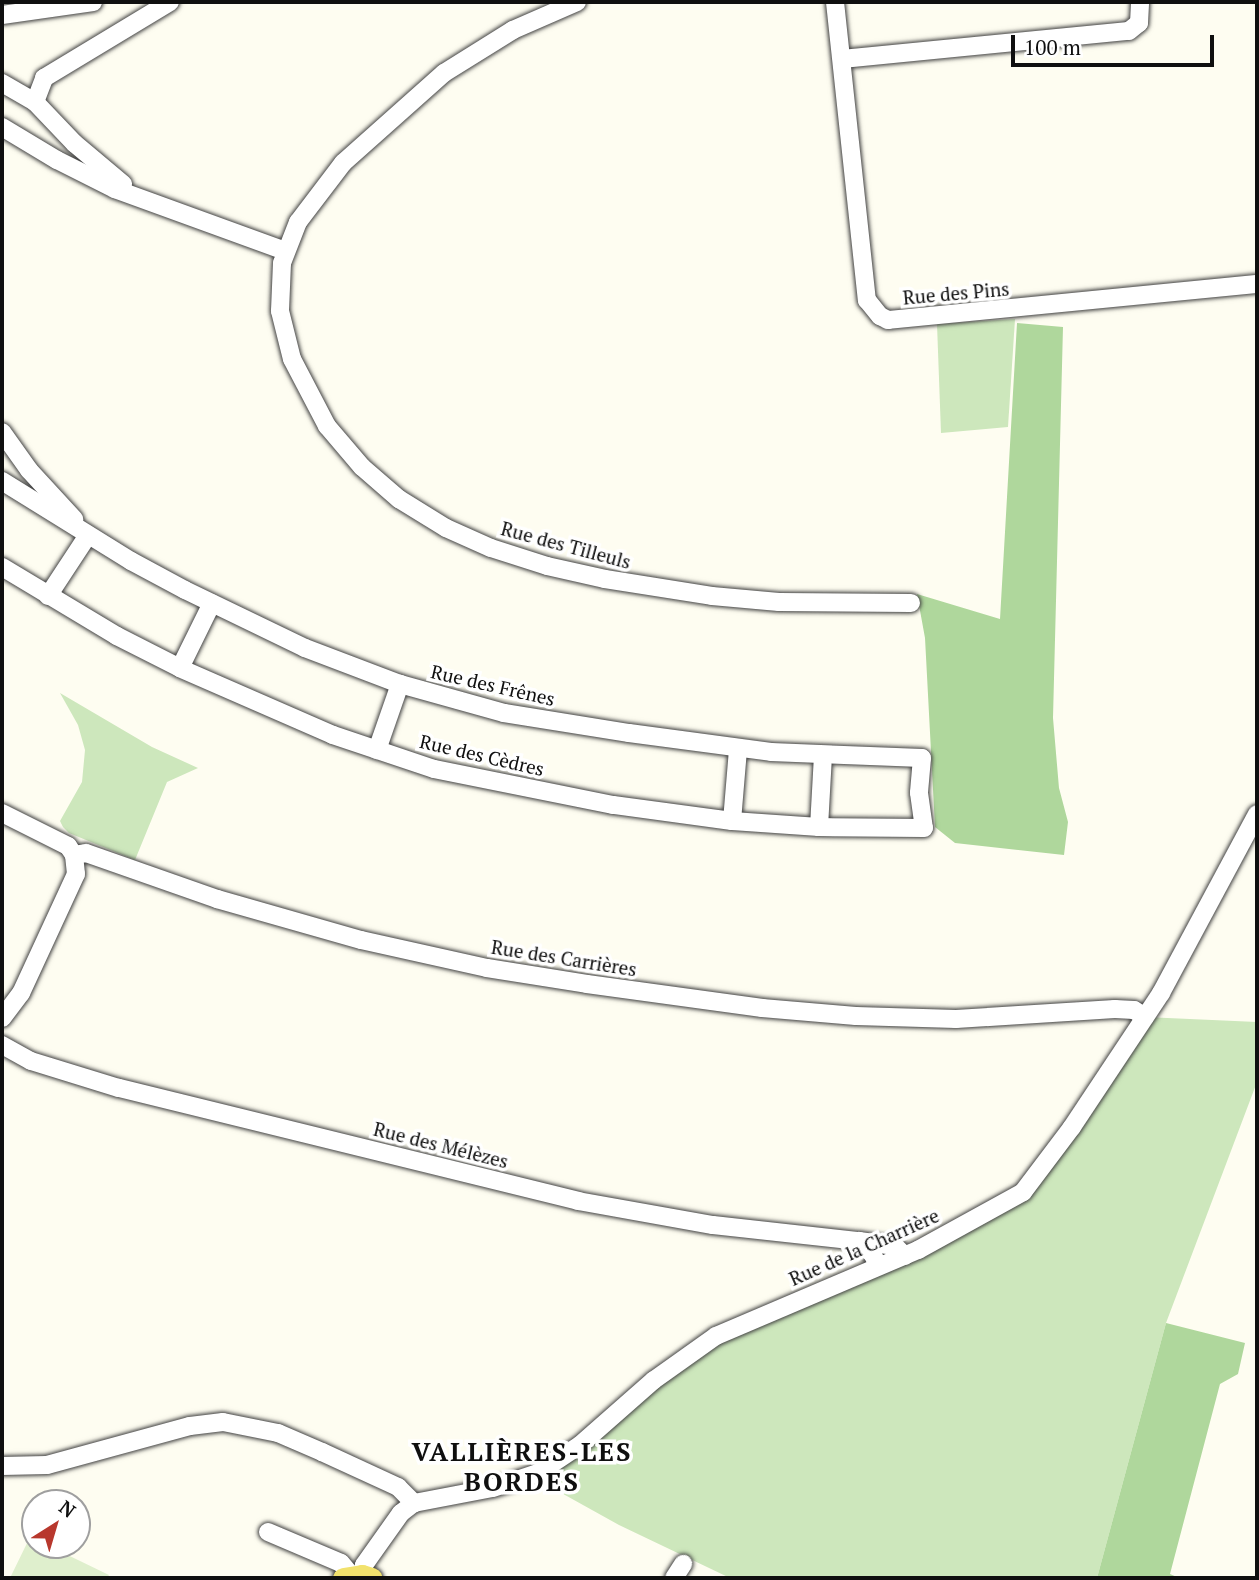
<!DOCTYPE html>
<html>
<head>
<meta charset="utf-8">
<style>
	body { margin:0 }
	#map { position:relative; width:1259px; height:1580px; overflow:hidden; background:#fefdf1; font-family:"PT Serif",serif }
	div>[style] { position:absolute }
	.green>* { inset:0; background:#cde7bc }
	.forest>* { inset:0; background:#afd79c }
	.pitch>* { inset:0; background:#dfefcd }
	.roads { filter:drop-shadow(0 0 2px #424242) drop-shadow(0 0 2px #424242) }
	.minor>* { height:18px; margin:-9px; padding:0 9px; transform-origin:9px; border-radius:9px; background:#fff }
	.major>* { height:21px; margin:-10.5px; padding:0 10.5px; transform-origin:10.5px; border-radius:10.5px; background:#f2e26d }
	span { translate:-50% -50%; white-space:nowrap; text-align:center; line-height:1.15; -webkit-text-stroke:7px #fff; paint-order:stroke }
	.street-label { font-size:19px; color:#0f0f0f }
	.district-label { font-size:26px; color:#0f0f0f; font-weight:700; letter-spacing:2px }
	.frame { position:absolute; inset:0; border:4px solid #0f0f0f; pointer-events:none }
	.north { position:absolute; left:21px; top:1489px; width:70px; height:70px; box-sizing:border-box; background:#fff; border:2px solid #9f9f9f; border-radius:50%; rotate:37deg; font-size:19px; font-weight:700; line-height:28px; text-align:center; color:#0f0f0f }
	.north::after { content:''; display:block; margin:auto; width:24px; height:32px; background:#b8382d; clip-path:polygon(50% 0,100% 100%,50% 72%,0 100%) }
	.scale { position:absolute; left:1011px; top:35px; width:203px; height:32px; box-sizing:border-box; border:4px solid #0f0f0f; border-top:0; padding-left:9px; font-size:21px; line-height:24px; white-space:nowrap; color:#0f0f0f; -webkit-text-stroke:5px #fff; paint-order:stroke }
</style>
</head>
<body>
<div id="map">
	<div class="green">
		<div style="clip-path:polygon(1015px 319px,1008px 427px,941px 433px,937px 324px)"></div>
		<div style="clip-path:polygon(60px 693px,152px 747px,198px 768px,167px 782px,135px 860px,69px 833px,63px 827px,60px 821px,82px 782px,85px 750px,78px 725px)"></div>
		<div style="clip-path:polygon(1145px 1017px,1257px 1022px,1257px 1082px,1166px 1323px,1097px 1578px,730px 1578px,619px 1525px,538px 1480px,675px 1364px,1015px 1199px)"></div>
	</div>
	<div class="forest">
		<div style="clip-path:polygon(1017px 323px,1063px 327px,1053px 718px,1059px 788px,1068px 822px,1064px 855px,955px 843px,935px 827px,925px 638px,917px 594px,1000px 619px)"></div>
		<div style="clip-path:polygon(1166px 1323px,1245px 1343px,1238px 1374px,1220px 1384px,1170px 1574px,1179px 1578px,1097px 1578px)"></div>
	</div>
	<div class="pitch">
		<div style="clip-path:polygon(30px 1537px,35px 1539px,35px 1545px,47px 1545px,109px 1575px,107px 1578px,10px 1578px)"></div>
	</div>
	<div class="roads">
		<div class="minor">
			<div style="left:577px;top:2px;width:70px;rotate:156.4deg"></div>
			<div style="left:513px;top:30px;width:81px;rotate:148.1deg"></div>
			<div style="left:444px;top:73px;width:135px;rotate:138.3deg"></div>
			<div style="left:343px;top:163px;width:74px;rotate:127.3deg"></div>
			<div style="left:298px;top:222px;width:44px;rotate:111.3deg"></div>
			<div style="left:282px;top:263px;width:48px;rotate:92.4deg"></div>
			<div style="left:280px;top:311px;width:49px;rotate:76deg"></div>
			<div style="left:292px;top:359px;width:76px;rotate:62.4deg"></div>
			<div style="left:327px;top:426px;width:54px;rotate:49.5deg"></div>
			<div style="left:362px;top:467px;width:49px;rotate:40.9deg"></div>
			<div style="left:399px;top:499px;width:55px;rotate:31.7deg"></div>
			<div style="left:446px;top:528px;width:49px;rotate:24deg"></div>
			<div style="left:491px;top:548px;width:59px;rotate:17.8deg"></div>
			<div style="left:547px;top:566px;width:59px;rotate:12.6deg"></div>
			<div style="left:605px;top:579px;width:108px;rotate:9deg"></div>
			<div style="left:712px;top:596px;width:67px;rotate:5.1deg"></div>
			<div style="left:779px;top:602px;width:132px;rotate:0.4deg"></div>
			<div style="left:835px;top:2px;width:300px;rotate:83.9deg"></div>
			<div style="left:867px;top:300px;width:21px;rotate:51deg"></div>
			<div style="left:880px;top:316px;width:9px;rotate:27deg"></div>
			<div style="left:888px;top:320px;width:371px;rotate:-5.6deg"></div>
			<div style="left:2px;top:15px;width:92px;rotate:-8.1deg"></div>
			<div style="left:842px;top:59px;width:288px;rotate:-5.6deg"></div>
			<div style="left:1129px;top:31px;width:13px;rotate:-39deg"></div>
			<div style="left:1139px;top:23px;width:21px;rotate:-87deg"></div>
			<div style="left:2px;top:83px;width:38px;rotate:30deg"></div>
			<div style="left:35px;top:102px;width:57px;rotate:46.4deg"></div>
			<div style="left:74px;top:143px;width:64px;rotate:39.9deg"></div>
			<div style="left:35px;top:102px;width:26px;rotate:-69deg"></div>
			<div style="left:44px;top:78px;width:147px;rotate:-31.1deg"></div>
			<div style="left:2px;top:127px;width:64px;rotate:31deg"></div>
			<div style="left:57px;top:160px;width:65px;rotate:26.6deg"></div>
			<div style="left:115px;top:189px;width:181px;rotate:20deg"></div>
			<div style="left:2px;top:432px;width:47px;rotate:54.6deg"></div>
			<div style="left:29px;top:470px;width:67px;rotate:47.4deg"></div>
			<div style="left:2px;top:481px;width:152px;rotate:31.8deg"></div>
			<div style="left:131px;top:561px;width:61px;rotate:28.2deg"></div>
			<div style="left:185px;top:590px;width:133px;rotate:25.8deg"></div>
			<div style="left:305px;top:648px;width:102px;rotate:20.8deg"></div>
			<div style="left:400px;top:684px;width:108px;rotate:15.6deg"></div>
			<div style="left:504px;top:713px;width:127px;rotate:9.1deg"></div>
			<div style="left:629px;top:733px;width:143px;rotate:7.6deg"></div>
			<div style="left:771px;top:752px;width:151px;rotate:2.3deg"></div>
			<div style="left:922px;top:758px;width:35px;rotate:95deg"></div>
			<div style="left:919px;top:793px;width:35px;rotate:82deg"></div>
			<div style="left:924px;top:828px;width:105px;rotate:-179.5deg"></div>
			<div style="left:819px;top:827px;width:87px;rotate:-176.1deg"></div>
			<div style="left:732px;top:821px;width:120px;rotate:-172.3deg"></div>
			<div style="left:613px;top:805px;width:183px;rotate:-168.6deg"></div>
			<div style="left:434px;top:769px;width:107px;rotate:-161.4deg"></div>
			<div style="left:333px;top:735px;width:167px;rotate:-156.4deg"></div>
			<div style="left:180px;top:668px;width:71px;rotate:-153.1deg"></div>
			<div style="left:117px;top:636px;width:134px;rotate:-149deg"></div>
			<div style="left:48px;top:596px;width:73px;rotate:-56.7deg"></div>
			<div style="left:180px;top:668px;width:72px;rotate:-63.8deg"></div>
			<div style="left:377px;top:750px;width:70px;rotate:-70.8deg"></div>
			<div style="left:2px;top:813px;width:74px;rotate:26.6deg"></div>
			<div style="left:68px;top:846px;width:11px;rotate:56deg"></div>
			<div style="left:74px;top:855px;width:19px;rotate:84deg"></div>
			<div style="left:76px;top:874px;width:131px;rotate:114.8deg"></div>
			<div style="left:21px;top:993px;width:31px;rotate:127deg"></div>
			<div style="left:732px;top:821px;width:72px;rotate:-85.2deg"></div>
			<div style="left:819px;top:827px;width:71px;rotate:-86.8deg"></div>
			<div style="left:74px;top:855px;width:12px;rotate:-9deg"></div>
			<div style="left:86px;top:853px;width:139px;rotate:19.3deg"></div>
			<div style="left:217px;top:899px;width:150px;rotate:15.9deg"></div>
			<div style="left:361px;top:940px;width:129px;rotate:12.5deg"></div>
			<div style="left:487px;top:968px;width:101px;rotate:9.1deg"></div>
			<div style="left:587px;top:984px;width:177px;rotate:7.8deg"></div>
			<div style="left:762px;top:1008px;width:94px;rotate:4.9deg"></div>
			<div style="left:856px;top:1016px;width:100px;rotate:1.7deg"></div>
			<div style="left:956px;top:1019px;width:159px;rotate:-3.6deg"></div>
			<div style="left:1115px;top:1009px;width:19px;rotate:3deg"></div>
			<div style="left:1134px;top:1010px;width:13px;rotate:32deg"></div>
			<div style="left:2px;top:1045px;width:33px;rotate:29deg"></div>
			<div style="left:31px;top:1061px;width:92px;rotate:17.1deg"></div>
			<div style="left:119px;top:1088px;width:473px;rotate:13.8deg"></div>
			<div style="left:578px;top:1201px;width:137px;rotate:10.1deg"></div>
			<div style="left:713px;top:1225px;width:147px;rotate:6.3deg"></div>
			<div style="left:878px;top:1266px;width:12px;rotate:-114deg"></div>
			<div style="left:873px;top:1255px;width:20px;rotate:-135deg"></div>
			<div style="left:859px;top:1241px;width:36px;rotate:8deg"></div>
			<div style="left:895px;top:1246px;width:14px;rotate:45deg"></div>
			<div style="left:2px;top:1466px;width:45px;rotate:-1.3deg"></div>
			<div style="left:47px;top:1465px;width:148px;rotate:-15.3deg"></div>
			<div style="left:190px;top:1426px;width:33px;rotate:-7deg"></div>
			<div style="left:223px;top:1422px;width:56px;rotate:11.3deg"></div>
			<div style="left:278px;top:1433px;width:48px;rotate:23.4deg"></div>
			<div style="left:322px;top:1452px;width:84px;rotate:24.7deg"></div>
			<div style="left:398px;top:1487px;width:23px;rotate:45deg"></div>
			<div style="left:268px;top:1532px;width:79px;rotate:23deg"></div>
			<div style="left:341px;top:1563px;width:16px;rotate:50deg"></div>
			<div style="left:362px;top:1575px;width:10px;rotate:-79deg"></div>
			<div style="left:364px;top:1565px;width:64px;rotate:-54.6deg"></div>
			<div style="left:401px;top:1513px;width:16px;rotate:-38deg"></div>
			<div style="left:414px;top:1503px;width:80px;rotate:-10.8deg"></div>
			<div style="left:493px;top:1488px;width:47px;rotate:-18.4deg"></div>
			<div style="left:538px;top:1473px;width:50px;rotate:-33.7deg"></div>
			<div style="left:580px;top:1445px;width:98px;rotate:-41.3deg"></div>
			<div style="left:654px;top:1380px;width:76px;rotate:-35.4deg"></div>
			<div style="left:716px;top:1336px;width:220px;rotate:-23.1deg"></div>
			<div style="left:918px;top:1250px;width:120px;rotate:-28.9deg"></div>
			<div style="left:1023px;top:1192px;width:81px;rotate:-53deg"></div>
			<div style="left:1072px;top:1127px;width:161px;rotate:-56.4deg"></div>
			<div style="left:1161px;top:993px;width:203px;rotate:-61.8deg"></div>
			<div style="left:674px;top:1578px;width:17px;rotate:-57deg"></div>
		</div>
		<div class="major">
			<div style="left:343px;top:1578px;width:19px;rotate:-9deg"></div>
			<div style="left:362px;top:1575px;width:10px;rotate:17deg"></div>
		</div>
	</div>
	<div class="street-label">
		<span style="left:956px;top:293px;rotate:-5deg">Rue des Pins</span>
		<span style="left:566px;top:545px;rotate:15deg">Rue des Tilleuls</span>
		<span style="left:493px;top:685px;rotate:13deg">Rue des Frênes</span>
		<span style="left:482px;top:755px;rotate:13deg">Rue des Cèdres</span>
		<span style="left:564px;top:958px;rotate:9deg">Rue des Carrières</span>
		<span style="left:441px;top:1145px;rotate:14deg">Rue des Mélèzes</span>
		<span style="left:864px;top:1247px;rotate:-24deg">Rue de la Charrière</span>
	</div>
	<div class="district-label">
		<span style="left:522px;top:1467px">VALLIÈRES-LES<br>BORDES</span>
	</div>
	<div class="frame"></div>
	<div class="north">N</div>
	<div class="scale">100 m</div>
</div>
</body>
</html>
